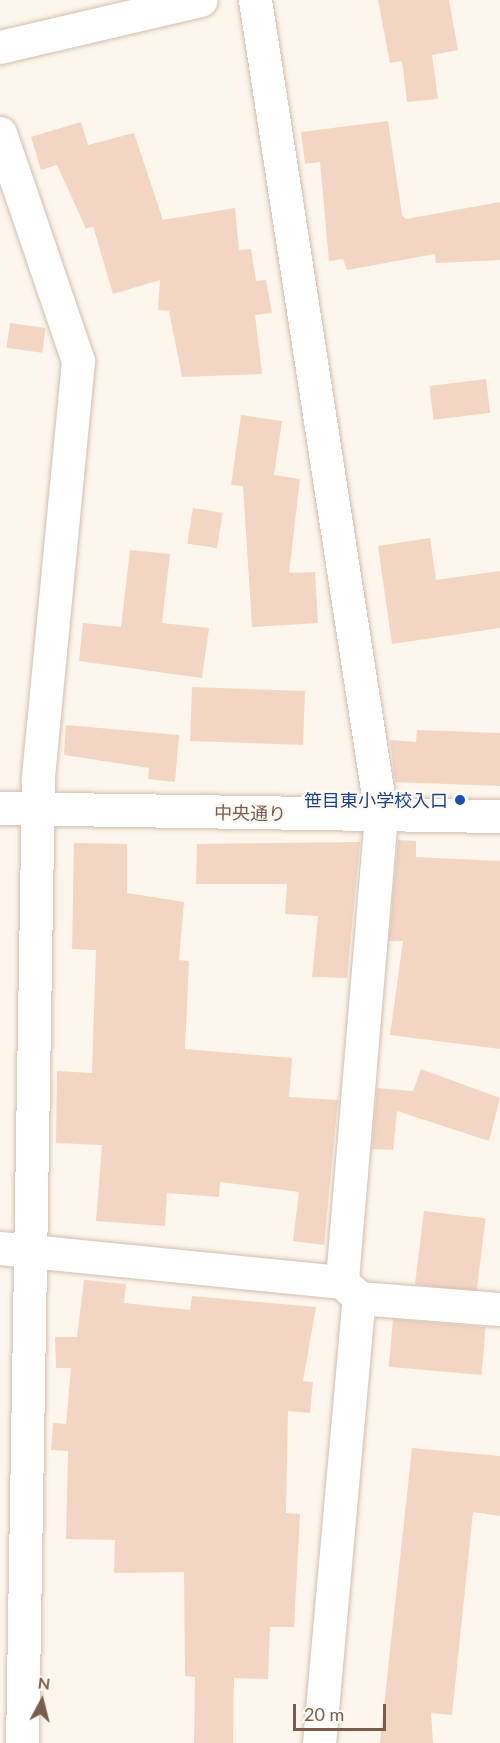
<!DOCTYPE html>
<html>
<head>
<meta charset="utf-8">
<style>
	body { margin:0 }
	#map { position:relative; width:500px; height:1743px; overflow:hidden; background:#fdf6ec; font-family:Lato,"Noto Sans JP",sans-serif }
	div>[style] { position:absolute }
	.building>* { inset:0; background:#f3d5c3; transform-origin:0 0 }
	.roads { filter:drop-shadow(0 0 2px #d1beb0) drop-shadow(0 0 2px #d1beb0) }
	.street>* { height:33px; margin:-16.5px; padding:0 16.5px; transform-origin:16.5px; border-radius:16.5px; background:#fff }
	.secondary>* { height:33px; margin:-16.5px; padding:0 16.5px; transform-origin:16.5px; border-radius:16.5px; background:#fff }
	.dots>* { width:16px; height:16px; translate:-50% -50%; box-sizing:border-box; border:3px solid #fffaf3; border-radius:50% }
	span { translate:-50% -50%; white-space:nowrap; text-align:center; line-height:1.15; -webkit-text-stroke:4.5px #fffaf3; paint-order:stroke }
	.transit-label { font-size:18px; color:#164399 }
	.right { translate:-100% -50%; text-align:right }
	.street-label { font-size:18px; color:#7a5c4d }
	.north { position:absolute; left:12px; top:1671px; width:60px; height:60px; -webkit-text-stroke:4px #fffaf3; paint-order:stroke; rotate:7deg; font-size:16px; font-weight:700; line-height:24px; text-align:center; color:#7a5c4d }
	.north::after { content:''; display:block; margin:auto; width:21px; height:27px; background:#7a5c4d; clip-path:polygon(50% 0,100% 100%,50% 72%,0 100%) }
	.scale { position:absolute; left:293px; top:1704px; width:93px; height:27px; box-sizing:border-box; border:3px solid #7a5c4d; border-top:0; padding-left:8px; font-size:18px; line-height:21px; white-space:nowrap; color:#7a5c4d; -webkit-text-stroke:4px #fffaf3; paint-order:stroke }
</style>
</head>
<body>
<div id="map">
	<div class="building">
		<div style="clip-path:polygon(378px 0,449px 0,458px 50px,432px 55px,438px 99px,407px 102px,402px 61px,390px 63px)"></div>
		<div style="clip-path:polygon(388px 121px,402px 215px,406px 219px,500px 202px,500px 260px,436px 263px,435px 254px,347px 270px,343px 259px,329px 261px,320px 162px,305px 164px,301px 132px)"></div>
		<div style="clip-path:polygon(81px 122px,88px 145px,134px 133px,163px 220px,235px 208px,239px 250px,251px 249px,256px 281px,266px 280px,272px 313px,255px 315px,262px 374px,182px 377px,169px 311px,158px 310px,160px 280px,113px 294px,93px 226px,86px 229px,57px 165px,41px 170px,31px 137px)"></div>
		<div style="left:10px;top:323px;width:36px;height:25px;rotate:8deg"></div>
		<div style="left:486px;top:379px;width:34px;height:57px;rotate:83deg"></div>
		<div style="clip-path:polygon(241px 415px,282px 421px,274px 475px,300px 479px,289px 573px,315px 572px,318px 623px,252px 627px,243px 486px,231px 485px)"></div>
		<div style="left:193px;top:508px;width:30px;height:36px;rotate:9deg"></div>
		<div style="clip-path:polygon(430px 538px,436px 580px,500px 571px,500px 628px,392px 644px,378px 546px)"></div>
		<div style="clip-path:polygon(130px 550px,170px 554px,162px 623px,209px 628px,202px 678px,79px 661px,83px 623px,121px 627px)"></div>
		<div style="left:192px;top:687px;width:113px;height:54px;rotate:2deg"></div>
		<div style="clip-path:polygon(66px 725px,179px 735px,175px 782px,148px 779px,149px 768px,64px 755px)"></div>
		<div style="clip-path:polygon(417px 730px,500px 733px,500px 786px,395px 782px,390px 740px,416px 742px)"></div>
		<div style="clip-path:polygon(398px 840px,416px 841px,416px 857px,500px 861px,500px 1049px,390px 1035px,403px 941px,389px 941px)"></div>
		<div style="clip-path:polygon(360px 842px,347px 978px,312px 977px,318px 916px,285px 914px,287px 884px,196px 884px,197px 844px)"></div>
		<div style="clip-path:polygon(74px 843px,127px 844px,127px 893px,184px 902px,179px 960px,189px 961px,185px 1049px,292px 1058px,289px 1097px,338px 1100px,324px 1245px,293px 1241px,299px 1192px,220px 1182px,219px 1197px,167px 1193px,165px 1226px,96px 1221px,102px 1145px,56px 1143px,57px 1071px,92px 1073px,96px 950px,72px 949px)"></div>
		<div style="clip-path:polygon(421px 1069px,500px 1098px,489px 1141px,397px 1111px,393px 1150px,372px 1149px,377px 1088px,413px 1091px)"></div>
		<div style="left:424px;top:1211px;width:62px;height:74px;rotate:7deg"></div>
		<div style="clip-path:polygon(84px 1280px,126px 1284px,124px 1303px,190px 1310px,192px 1296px,316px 1307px,303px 1381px,313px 1382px,310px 1413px,288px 1411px,286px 1513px,300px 1514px,294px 1627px,270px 1627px,268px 1679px,234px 1678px,233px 1743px,194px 1743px,195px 1677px,185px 1676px,184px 1572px,114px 1573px,115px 1540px,66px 1539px,68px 1451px,51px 1450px,53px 1423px,66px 1424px,71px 1368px,56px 1368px,55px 1337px,77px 1337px)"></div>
		<div style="left:393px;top:1319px;width:93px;height:48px;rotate:5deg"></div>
		<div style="clip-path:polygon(412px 1448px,500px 1456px,500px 1516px,473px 1512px,452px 1715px,431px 1713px,433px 1743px,380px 1743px)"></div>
	</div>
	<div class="roads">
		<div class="street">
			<div style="left:255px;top:0;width:825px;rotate:81.21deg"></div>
			<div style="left:381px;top:815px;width:469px;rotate:94.8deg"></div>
			<div style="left:0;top:47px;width:206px;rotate:-13.2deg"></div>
			<div style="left:0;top:1248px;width:344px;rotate:5.7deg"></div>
			<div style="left:342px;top:1282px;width:23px;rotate:43deg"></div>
			<div style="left:359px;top:1298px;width:141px;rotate:4.5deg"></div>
		</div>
		<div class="secondary">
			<div style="left:0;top:133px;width:241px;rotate:71.1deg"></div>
			<div style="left:78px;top:361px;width:421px;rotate:95.5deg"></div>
			<div style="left:38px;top:780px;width:963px;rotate:90.95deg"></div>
			<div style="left:0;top:808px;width:500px;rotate:0.92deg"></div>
			<div style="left:319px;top:1743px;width:447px;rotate:-84.9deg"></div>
		</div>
	</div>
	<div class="dots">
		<div style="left:460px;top:800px;background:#1a4fb4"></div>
	</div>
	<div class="transit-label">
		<span class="right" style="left:448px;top:800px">笹目東小学校入口</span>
	</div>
	<div class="street-label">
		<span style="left:250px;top:813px;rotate:1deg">中央通り</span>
	</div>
	<div class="north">N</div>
	<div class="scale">20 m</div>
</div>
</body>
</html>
